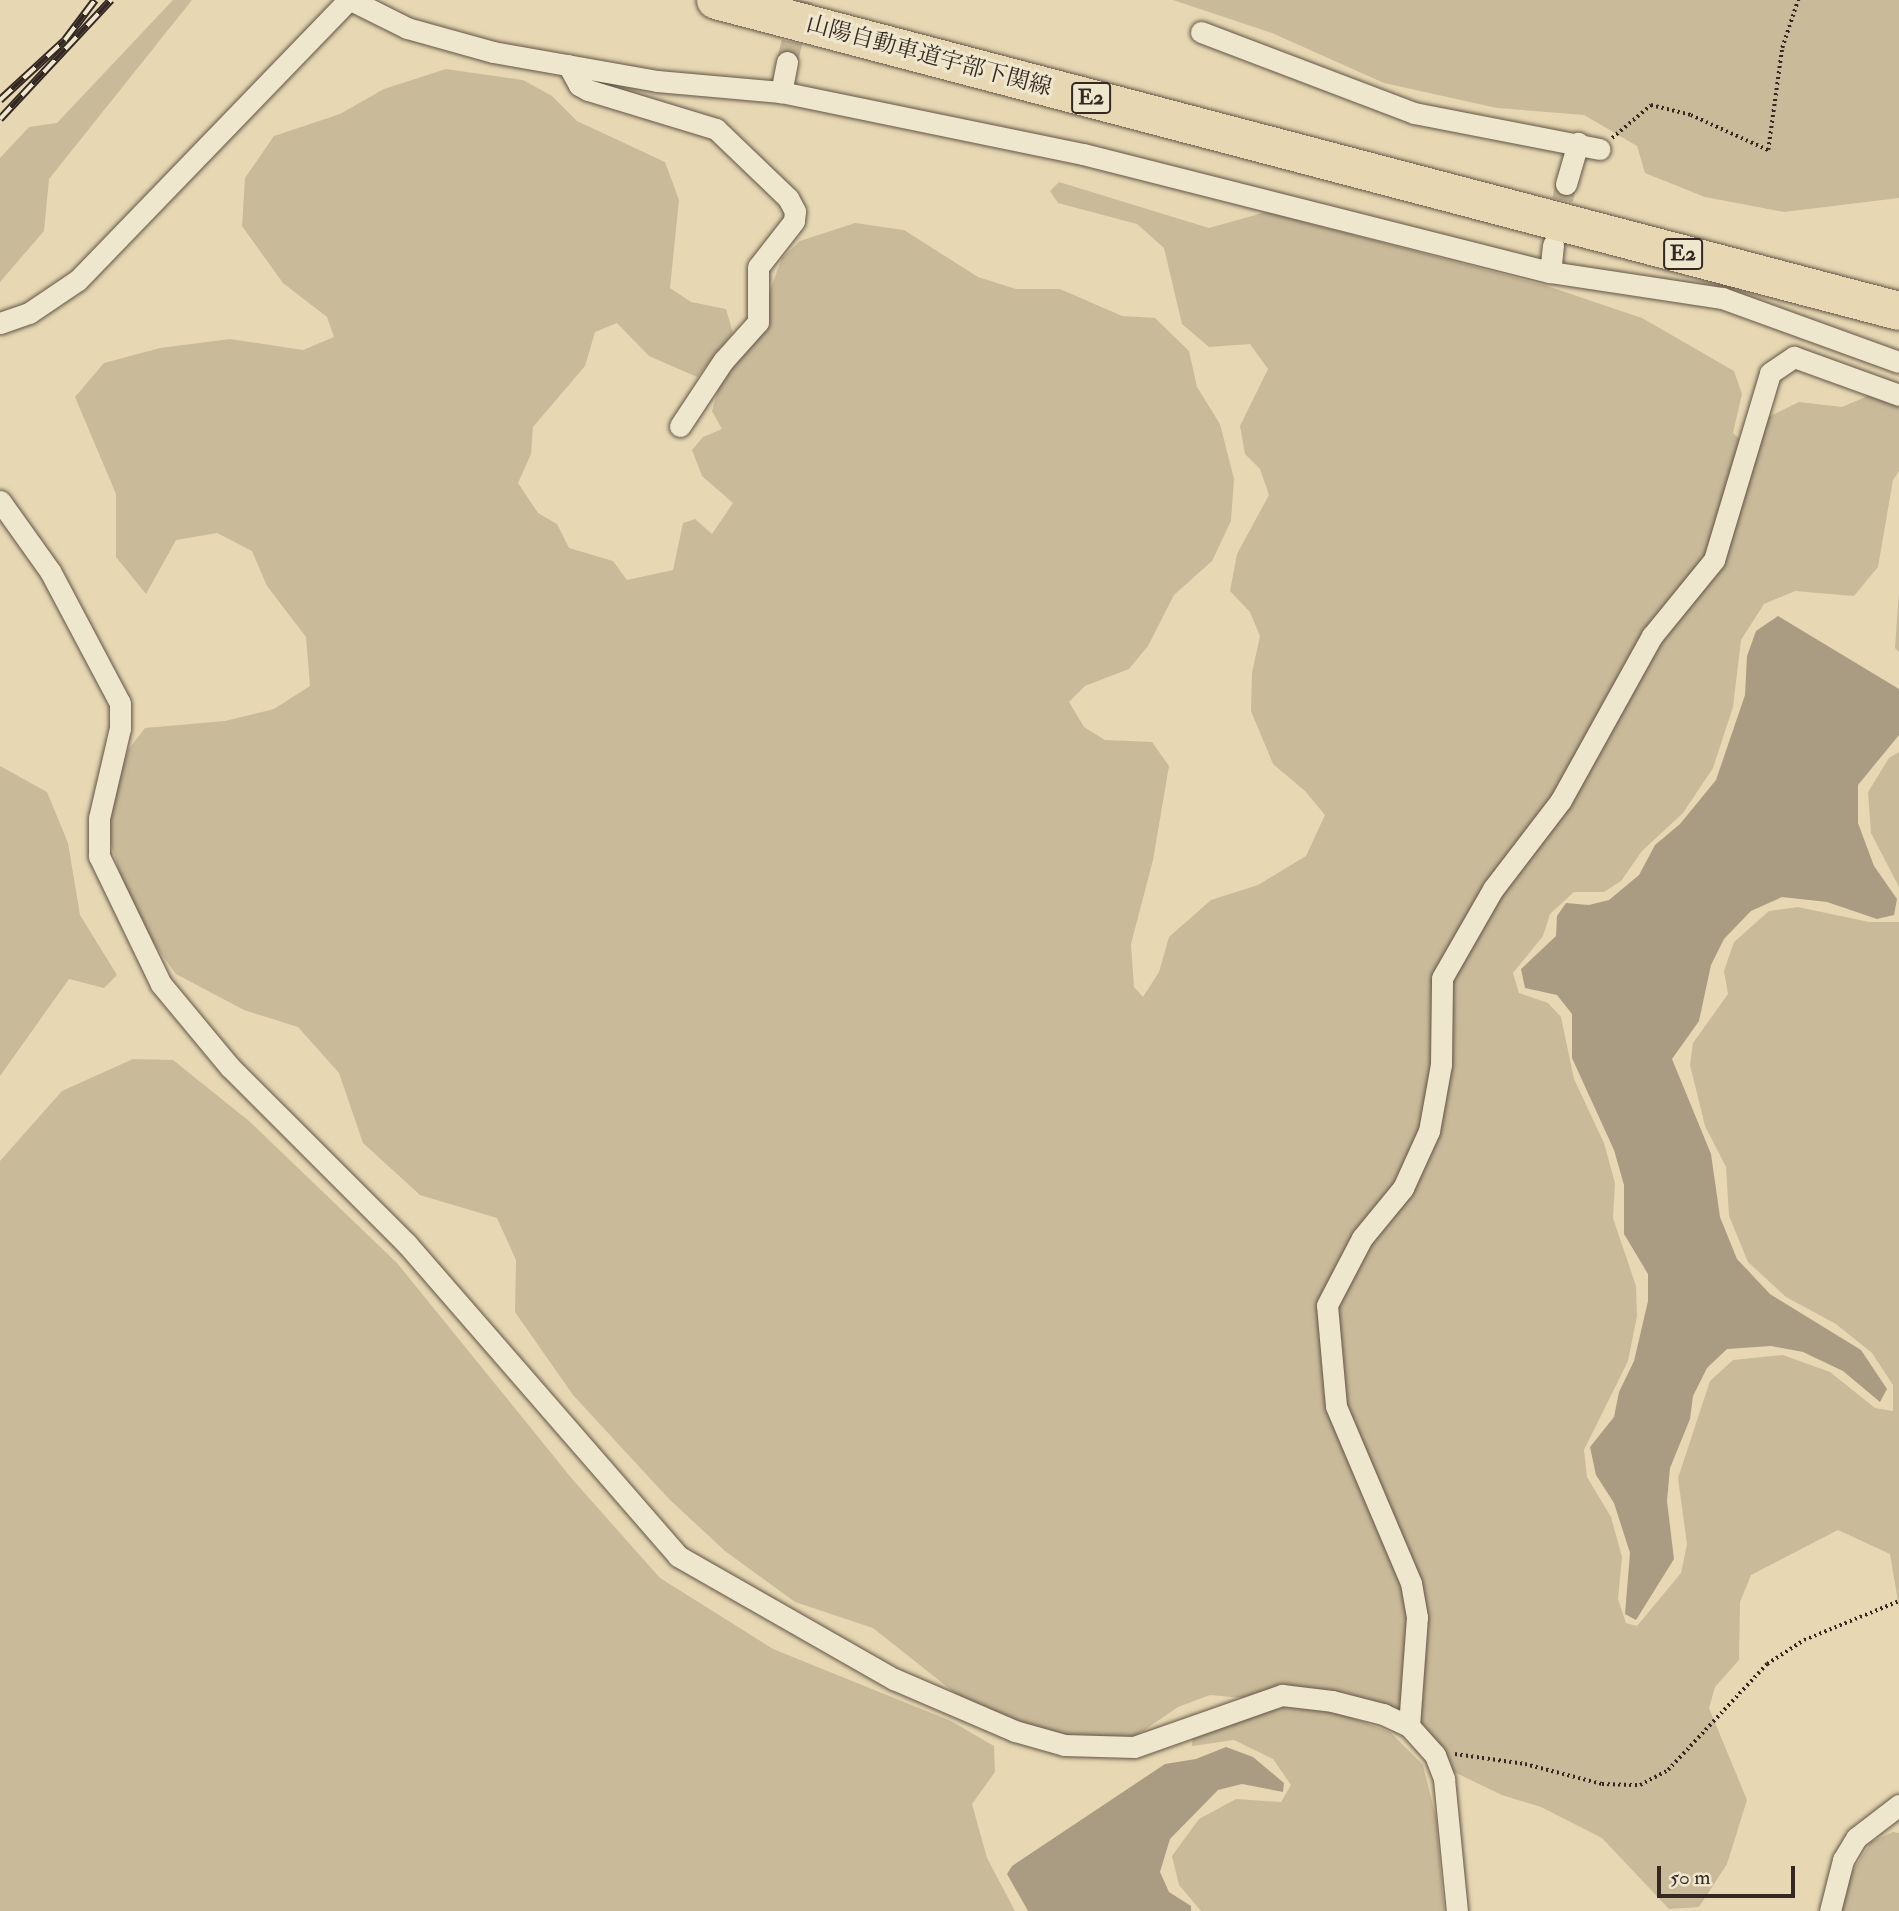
<!DOCTYPE html>
<html>
<head>
<meta charset="utf-8">
<style>
	body { margin:0 }
	#map { position:relative; width:1899px; height:1911px; overflow:hidden; background:#e7d8b3; font-family:"IM FELL Double Pica","Noto Serif JP",serif }
	div>[style] { position:absolute }
	.green>* { inset:0; background:#c9ba9a }
	.water>* { inset:0; background:#aa9c82 }
	.street-tunnel>* { height:21px; margin-top:-10.5px; transform-origin:0; background:repeating-linear-gradient(90deg,#c3b596 0 21px,transparent 0 31px) }
	.path>* { height:3.5px; margin-top:-1.75px; transform-origin:0; background:repeating-linear-gradient(90deg,#352822 0 2px,transparent 0 5.5px) }
	.roads { filter:drop-shadow(0 0 2px #625446) drop-shadow(0 0 2px #625446) }
	.street>* { height:21px; margin:-10.5px; padding:0 10.5px; transform-origin:10.5px; border-radius:10.5px; background:#efe6ce }
	.highway>* { height:38px; margin:-19px; padding:0 19px; transform-origin:19px; border-radius:19px; background:#e7d8b3 }
	.rail>* { height:8px; margin-top:-4px; transform-origin:0; background:repeating-linear-gradient(90deg,#efe6ce 0 16px,#352822 0 32px); box-sizing:border-box; border-block:2px solid #352822 }
	span { translate:-50% -50%; white-space:nowrap; text-align:center; line-height:1.15; -webkit-text-stroke:6px #efe6ce; paint-order:stroke }
	.shield-label span { padding:2px 5px; background:#efe6ce; border:2px solid; border-radius:5px; -webkit-text-stroke-width:0 }
	.shield-label { font-size:21px; color:#352822; font-weight:700 }
	.street-label { font-size:23px; color:#352822 }
	.scale { position:absolute; left:1657px; top:1866px; width:138px; height:32px; box-sizing:border-box; border:4px solid #352822; border-top:0; padding-left:9px; font-size:21px; line-height:24px; white-space:nowrap; color:#352822; -webkit-text-stroke:5px #efe6ce; paint-order:stroke }
</style>
</head>
<body>
<div id="map">
	<div class="green">
		<div style="clip-path:polygon(173px 0,192px 0,49px 179px,44px 231px,0 282px,0 158px,29px 127px,57px 123px)"></div>
		<div style="clip-path:polygon(1173px 0,1899px 0,1899px 198px,1784px 212px,1705px 197px,1645px 173px,1637px 146px,1584px 115px,1497px 108px,1384px 83px,1272px 33px)"></div>
		<div style="clip-path:polygon(446px 69px,523px 80px,552px 96px,577px 121px,665px 162px,679px 200px,670px 288px,691px 302px,726px 309px,733px 333px,697px 377px,649px 356px,617px 323px,595px 332px,585px 366px,533px 427px,531px 454px,518px 483px,538px 513px,557px 524px,569px 548px,613px 561px,627px 580px,673px 570px,683px 523px,695px 519px,712px 534px,733px 503px,702px 476px,692px 450px,703px 437px,722px 429px,712px 411px,719px 386px,769px 321px,769px 293px,782px 258px,800px 241px,855px 223px,904px 230px,978px 277px,1016px 289px,1060px 289px,1122px 316px,1155px 318px,1189px 351px,1197px 387px,1220px 424px,1234px 479px,1231px 521px,1212px 561px,1174px 595px,1148px 646px,1129px 669px,1085px 686px,1069px 702px,1084px 727px,1105px 740px,1152px 742px,1169px 766px,1153px 860px,1131px 944px,1134px 987px,1143px 997px,1159px 972px,1169px 937px,1211px 900px,1258px 885px,1306px 856px,1325px 815px,1305px 791px,1273px 764px,1251px 711px,1252px 673px,1260px 636px,1250px 612px,1230px 591px,1237px 554px,1269px 495px,1260px 469px,1245px 454px,1240px 426px,1268px 369px,1250px 344px,1209px 347px,1182px 324px,1164px 248px,1137px 224px,1058px 203px,1050px 191px,1059px 182px,1209px 228px,1266px 212px,1547px 286px,1642px 318px,1734px 371px,1742px 394px,1733px 433px,1747px 446px,1758px 422px,1799px 402px,1842px 407px,1870px 395px,1899px 407px,1899px 471px,1893px 480px,1878px 567px,1854px 596px,1795px 591px,1764px 604px,1741px 640px,1733px 707px,1713px 768px,1683px 813px,1642px 851px,1621px 881px,1604px 892px,1574px 892px,1550px 914px,1543px 936px,1513px 973px,1519px 993px,1548px 1003px,1561px 1017px,1574px 1079px,1604px 1143px,1615px 1183px,1613px 1218px,1636px 1286px,1637px 1316px,1628px 1361px,1584px 1450px,1587px 1477px,1611px 1517px,1622px 1557px,1618px 1599px,1626px 1623px,1637px 1626px,1681px 1573px,1687px 1544px,1678px 1478px,1710px 1381px,1733px 1360px,1783px 1355px,1830px 1372px,1875px 1408px,1893px 1411px,1893px 1385px,1872px 1353px,1836px 1324px,1786px 1297px,1748px 1262px,1729px 1216px,1726px 1167px,1705px 1126px,1690px 1065px,1693px 1043px,1728px 994px,1724px 971px,1734px 942px,1769px 911px,1798px 907px,1869px 922px,1899px 922px,1899px 1607px,1890px 1554px,1838px 1530px,1751px 1575px,1740px 1602px,1739px 1660px,1715px 1687px,1709px 1708px,1747px 1800px,1727px 1864px,1699px 1907px,1669px 1909px,1602px 1838px,1541px 1807px,1502px 1795px,1454px 1772px,1432px 1736px,1402px 1713px,1210px 1695px,1178px 1707px,1130px 1740px,1036px 1736px,955px 1693px,873px 1628px,795px 1602px,725px 1551px,669px 1499px,573px 1395px,515px 1312px,516px 1260px,497px 1218px,420px 1195px,363px 1143px,339px 1073px,298px 1027px,244px 1010px,176px 974px,133px 915px,111px 844px,110px 810px,128px 750px,145px 728px,225px 721px,274px 709px,310px 686px,306px 637px,267px 586px,252px 551px,217px 533px,176px 540px,146px 594px,116px 557px,116px 494px,75px 397px,104px 363px,160px 348px,230px 339px,303px 350px,334px 337px,327px 317px,283px 283px,242px 226px,245px 178px,274px 136px,340px 114px,384px 89px)"></div>
		<div style="clip-path:polygon(1899px 592px,1899px 652px,1895px 648px)"></div>
		<div style="clip-path:polygon(1899px 752px,1899px 887px,1871px 833px,1868px 792px,1889px 758px)"></div>
		<div style="clip-path:polygon(0 766px,47px 792px,68px 843px,80px 915px,117px 975px,104px 988px,69px 979px,0 1076px)"></div>
		<div style="clip-path:polygon(133px 1059px,173px 1060px,249px 1121px,397px 1263px,573px 1480px,660px 1578px,773px 1649px,951px 1721px,994px 1746px,995px 1772px,972px 1804px,987px 1858px,1015px 1911px,0 1911px,0 1161px,62px 1091px)"></div>
		<div style="clip-path:polygon(1284px 1707px,1339px 1713px,1390px 1732px,1423px 1765px,1436px 1818px,1444px 1911px,1201px 1911px,1179px 1885px,1172px 1856px,1199px 1819px,1236px 1799px,1281px 1802px,1291px 1785px,1273px 1759px,1234px 1740px,1192px 1746px,1193px 1733px)"></div>
		<div style="clip-path:polygon(1893px 1832px,1899px 1833px,1899px 1911px,1838px 1911px,1849px 1877px,1871px 1842px)"></div>
	</div>
	<div class="water">
		<div style="clip-path:polygon(1778px 616px,1899px 689px,1899px 735px,1858px 785px,1858px 823px,1874px 866px,1897px 899px,1894px 915px,1877px 919px,1827px 902px,1782px 897px,1751px 911px,1724px 939px,1711px 965px,1699px 1021px,1672px 1059px,1711px 1154px,1720px 1217px,1737px 1259px,1770px 1294px,1861px 1350px,1887px 1389px,1880px 1402px,1843px 1371px,1803px 1352px,1771px 1346px,1727px 1349px,1707px 1368px,1693px 1396px,1690px 1419px,1670px 1468px,1667px 1501px,1674px 1559px,1636px 1620px,1625px 1614px,1630px 1553px,1614px 1503px,1596px 1475px,1590px 1447px,1614px 1417px,1619px 1392px,1634px 1361px,1648px 1301px,1648px 1274px,1624px 1234px,1624px 1185px,1614px 1150px,1572px 1058px,1572px 1014px,1557px 995px,1525px 988px,1521px 969px,1556px 936px,1557px 916px,1566px 903px,1589px 905px,1609px 900px,1639px 875px,1655px 845px,1680px 824px,1716px 780px,1745px 695px,1747px 656px,1756px 631px)"></div>
		<div style="clip-path:polygon(1226px 1747px,1253px 1757px,1284px 1783px,1283px 1792px,1242px 1784px,1218px 1790px,1170px 1839px,1160px 1872px,1169px 1892px,1191px 1906px,1191px 1911px,1028px 1911px,1007px 1874px,1012px 1866px,1165px 1764px,1196px 1759px)"></div>
	</div>
	<div class="street-tunnel">
		<div style="left:787px;top:62px;width:64px;rotate:-76.4deg"></div>
		<div style="left:1556px;top:230px;width:47px;rotate:-77.7deg"></div>
	</div>
	<div class="path">
		<div style="left:1612px;top:138px;width:51px;rotate:-40.2deg"></div>
		<div style="left:1651px;top:105px;width:41px;rotate:14deg"></div>
		<div style="left:1691px;top:115px;width:85px;rotate:24.4deg"></div>
		<div style="left:1768px;top:150px;width:103px;rotate:-82.2deg"></div>
		<div style="left:1782px;top:48px;width:51px;rotate:-71.6deg"></div>
		<div style="left:1455px;top:1754px;width:71px;rotate:8.1deg"></div>
		<div style="left:1525px;top:1764px;width:80px;rotate:14.6deg"></div>
		<div style="left:1602px;top:1784px;width:38px;rotate:2deg"></div>
		<div style="left:1640px;top:1785px;width:32px;rotate:-28deg"></div>
		<div style="left:1668px;top:1770px;width:145px;rotate:-47deg"></div>
		<div style="left:1767px;top:1664px;width:44px;rotate:-33deg"></div>
		<div style="left:1804px;top:1640px;width:103px;rotate:-22.3deg"></div>
	</div>
	<div class="roads">
		<div class="street">
			<div style="left:351px;top:0;width:63px;rotate:26.6deg"></div>
			<div style="left:407px;top:28px;width:89px;rotate:15.6deg"></div>
			<div style="left:493px;top:52px;width:167px;rotate:10deg"></div>
			<div style="left:657px;top:81px;width:124px;rotate:5.1deg"></div>
			<div style="left:1201px;top:32px;width:228px;rotate:20.8deg"></div>
			<div style="left:1414px;top:113px;width:189px;rotate:11deg"></div>
			<div style="left:787px;top:62px;width:31px;rotate:101deg"></div>
			<div style="left:781px;top:92px;width:308px;rotate:11.6deg"></div>
			<div style="left:1083px;top:154px;width:482px;rotate:14.2deg"></div>
			<div style="left:568px;top:65px;width:23px;rotate:61deg"></div>
			<div style="left:579px;top:85px;width:10px;rotate:29deg"></div>
			<div style="left:588px;top:90px;width:134px;rotate:16.9deg"></div>
			<div style="left:716px;top:129px;width:100px;rotate:43.8deg"></div>
			<div style="left:788px;top:198px;width:15px;rotate:62deg"></div>
			<div style="left:795px;top:211px;width:10px;rotate:96deg"></div>
			<div style="left:794px;top:221px;width:58px;rotate:128deg"></div>
			<div style="left:758px;top:267px;width:55px;rotate:90deg"></div>
			<div style="left:758px;top:322px;width:52px;rotate:131.9deg"></div>
			<div style="left:723px;top:361px;width:78px;rotate:123.5deg"></div>
			<div style="left:1566px;top:184px;width:43px;rotate:-73.7deg"></div>
			<div style="left:1553px;top:245px;width:27px;rotate:96deg"></div>
			<div style="left:1550px;top:272px;width:174px;rotate:8.6deg"></div>
			<div style="left:1722px;top:298px;width:188px;rotate:19.9deg"></div>
			<div style="left:0;top:323px;width:31px;rotate:-19deg"></div>
			<div style="left:29px;top:313px;width:59px;rotate:-34deg"></div>
			<div style="left:78px;top:280px;width:389px;rotate:-46deg"></div>
			<div style="left:0;top:501px;width:86px;rotate:54.5deg"></div>
			<div style="left:50px;top:571px;width:149px;rotate:62.1deg"></div>
			<div style="left:120px;top:703px;width:25px;rotate:90deg"></div>
			<div style="left:120px;top:728px;width:92px;rotate:103.1deg"></div>
			<div style="left:99px;top:818px;width:38px;rotate:90deg"></div>
			<div style="left:99px;top:856px;width:142px;rotate:64.2deg"></div>
			<div style="left:161px;top:984px;width:108px;rotate:50.3deg"></div>
			<div style="left:230px;top:1067px;width:250px;rotate:45deg"></div>
			<div style="left:407px;top:1244px;width:413px;rotate:49deg"></div>
			<div style="left:678px;top:1556px;width:249px;rotate:29.7deg"></div>
			<div style="left:894px;top:1679px;width:132px;rotate:23.3deg"></div>
			<div style="left:1015px;top:1731px;width:51px;rotate:15.9deg"></div>
			<div style="left:1064px;top:1745px;width:70px;rotate:1.6deg"></div>
			<div style="left:1134px;top:1747px;width:157px;rotate:-19.4deg"></div>
			<div style="left:1282px;top:1695px;width:50px;rotate:6.8deg"></div>
			<div style="left:1332px;top:1701px;width:53px;rotate:14.3deg"></div>
			<div style="left:1383px;top:1714px;width:29px;rotate:25deg"></div>
			<div style="left:1409px;top:1726px;width:39px;rotate:48deg"></div>
			<div style="left:1435px;top:1755px;width:26px;rotate:69deg"></div>
			<div style="left:1444px;top:1779px;width:133px;rotate:84.4deg"></div>
			<div style="left:1409px;top:1726px;width:109px;rotate:-85.8deg"></div>
			<div style="left:1417px;top:1617px;width:35px;rotate:-100deg"></div>
			<div style="left:1411px;top:1583px;width:192px;rotate:-113deg"></div>
			<div style="left:1336px;top:1406px;width:101px;rotate:-95.1deg"></div>
			<div style="left:1327px;top:1305px;width:76px;rotate:-62.4deg"></div>
			<div style="left:1362px;top:1238px;width:65px;rotate:-50.6deg"></div>
			<div style="left:1403px;top:1188px;width:63px;rotate:-65.5deg"></div>
			<div style="left:1429px;top:1131px;width:68px;rotate:-79.8deg"></div>
			<div style="left:1441px;top:1064px;width:86px;rotate:-89.3deg"></div>
			<div style="left:1442px;top:978px;width:103px;rotate:-60.2deg"></div>
			<div style="left:1493px;top:889px;width:112px;rotate:-52.6deg"></div>
			<div style="left:1561px;top:800px;width:188px;rotate:-61deg"></div>
			<div style="left:1652px;top:636px;width:98px;rotate:-50.8deg"></div>
			<div style="left:1714px;top:560px;width:195px;rotate:-73.3deg"></div>
			<div style="left:1770px;top:373px;width:29px;rotate:-34deg"></div>
			<div style="left:1794px;top:357px;width:112px;rotate:19.9deg"></div>
			<div style="left:1830px;top:1911px;width:53px;rotate:-75.7deg"></div>
			<div style="left:1843px;top:1860px;width:26px;rotate:-59deg"></div>
			<div style="left:1856px;top:1838px;width:54px;rotate:-37.5deg"></div>
		</div>
		<div class="highway">
			<div style="left:716px;top:0;width:1223px;rotate:14.73deg"></div>
		</div>
	</div>
	<div class="rail">
		<div style="left:0;top:100px;width:88px;rotate:-42.7deg"></div>
		<div style="left:65px;top:40px;width:50px;rotate:-53.1deg"></div>
		<div style="left:0;top:119px;width:163px;rotate:-47deg"></div>
	</div>
	<div class="shield-label">
		<span style="left:1091px;top:98px">E2</span>
		<span style="left:1683px;top:254px">E2</span>
	</div>
	<div class="street-label">
		<span style="left:929px;top:56px;rotate:15deg">山陽自動車道宇部下関線</span>
	</div>
	<div class="scale">50 m</div>
</div>
</body>
</html>
